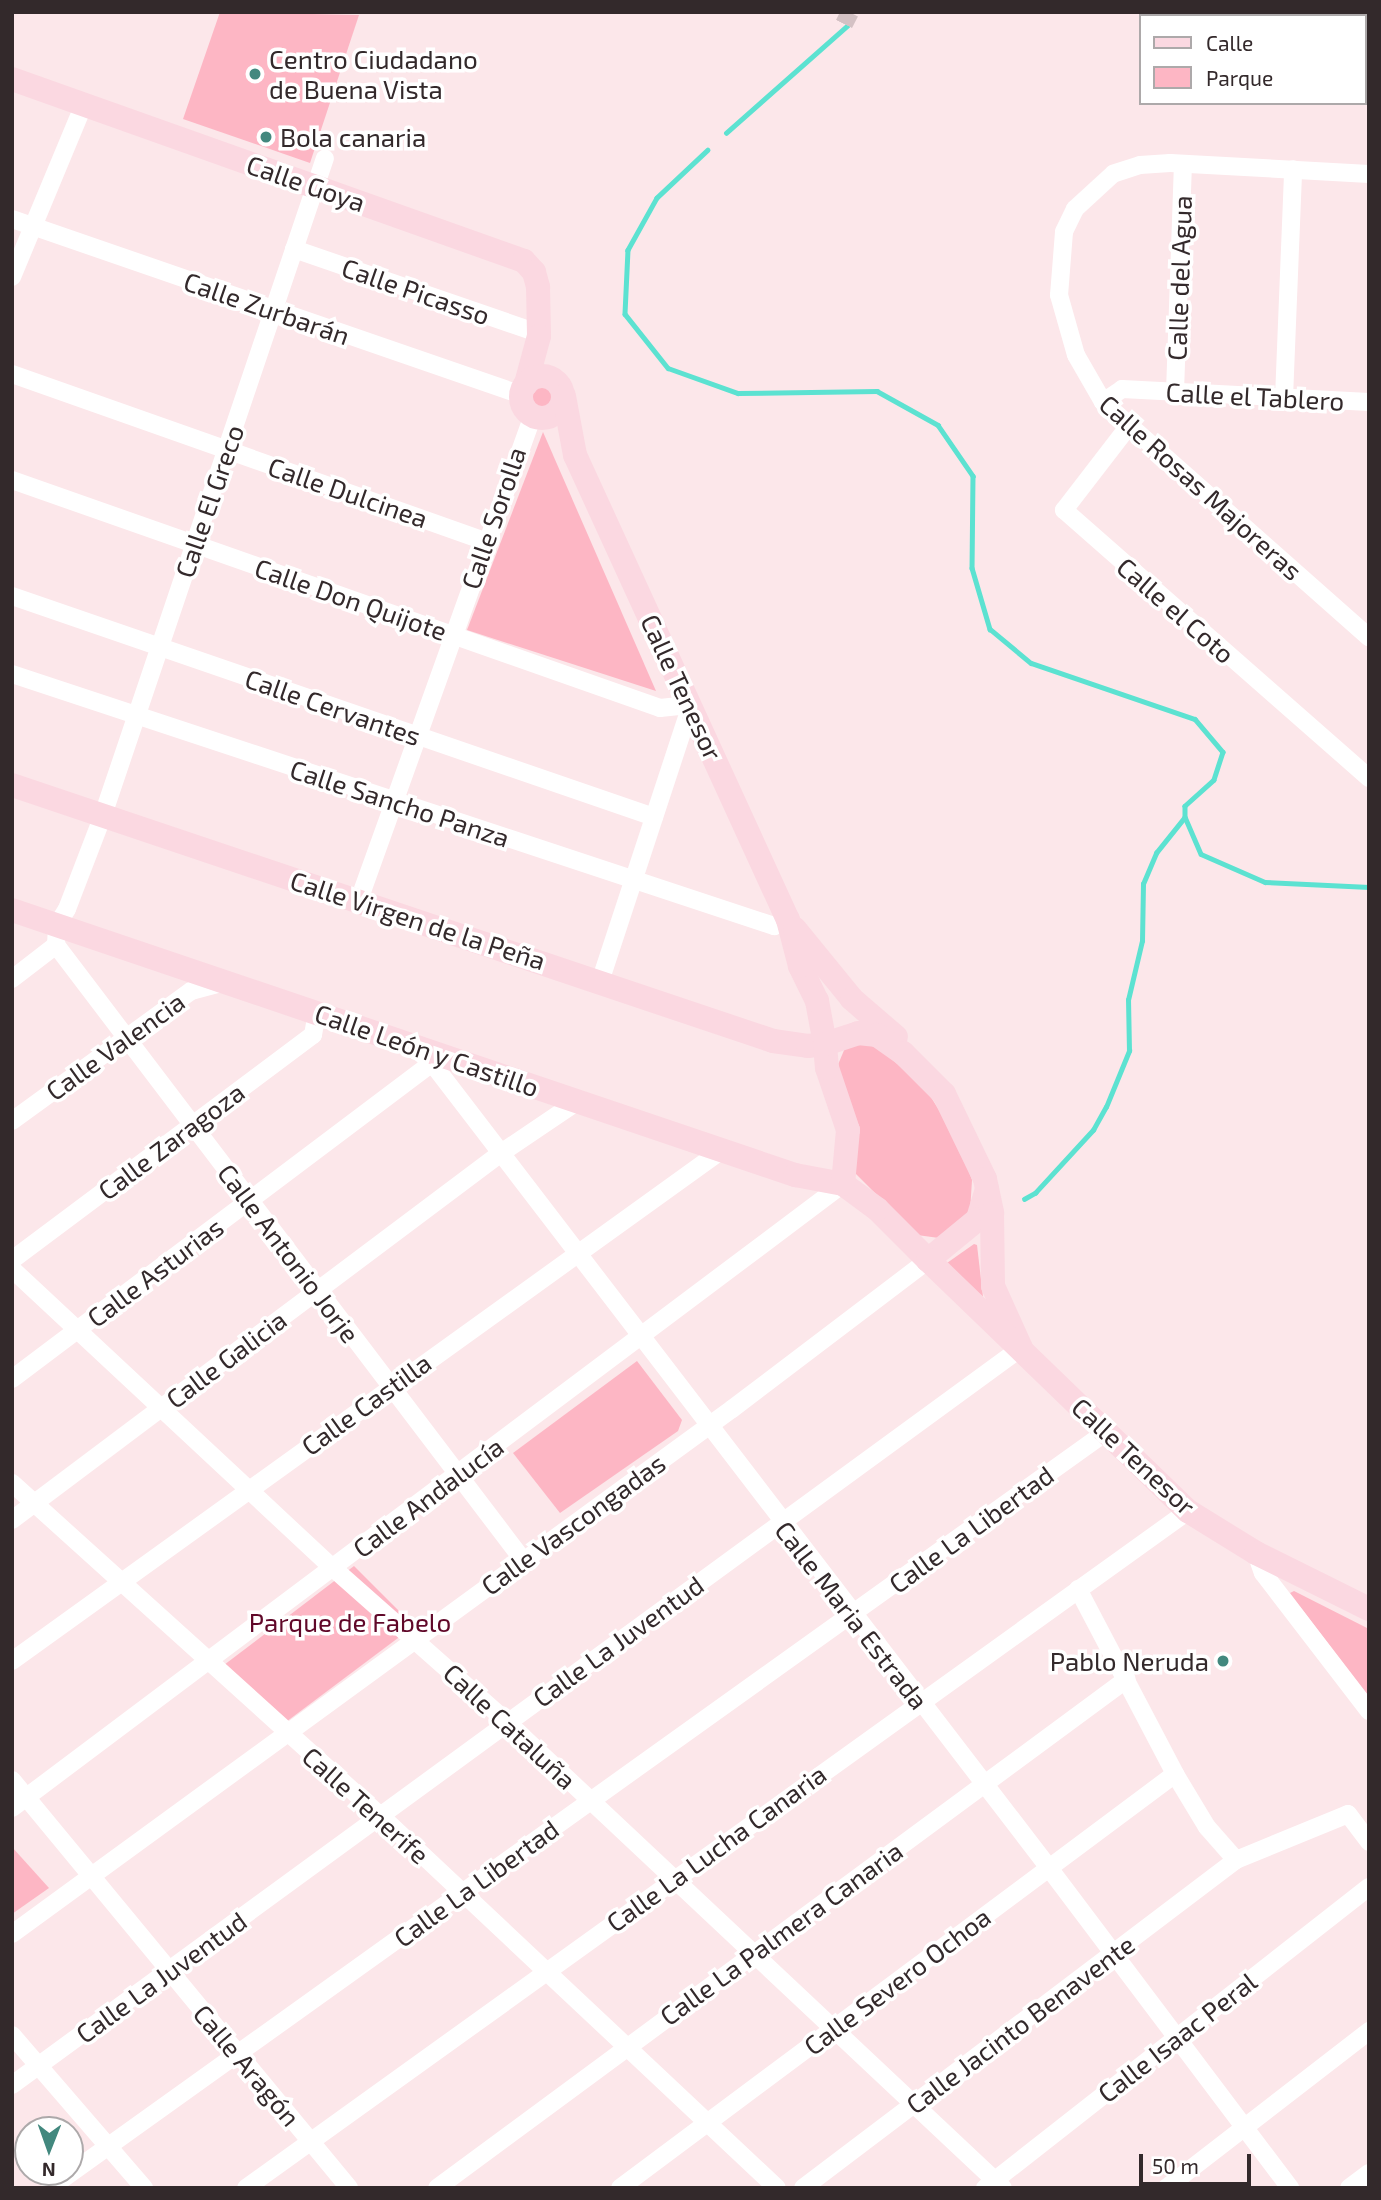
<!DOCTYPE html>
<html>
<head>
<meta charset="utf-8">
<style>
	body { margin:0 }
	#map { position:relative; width:1381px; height:2200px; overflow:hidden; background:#fce7ea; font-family:"Exo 2",sans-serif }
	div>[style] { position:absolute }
	.green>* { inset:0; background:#fdb6c4 }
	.round { border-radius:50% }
	.stream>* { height:4.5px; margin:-2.25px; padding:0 2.25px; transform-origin:2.25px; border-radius:2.25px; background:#5ce2d1 }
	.street-tunnel>* { height:18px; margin-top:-9px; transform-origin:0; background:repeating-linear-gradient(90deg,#d4c1c4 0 18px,transparent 0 27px) }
	.street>* { height:18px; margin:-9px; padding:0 9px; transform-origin:9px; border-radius:9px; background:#fff }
	.secondary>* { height:24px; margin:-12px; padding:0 12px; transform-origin:12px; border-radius:12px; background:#fbd8e1 }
	.secondary>.ring { margin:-12px; padding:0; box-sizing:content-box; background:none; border:24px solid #fbd8e1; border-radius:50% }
	.dots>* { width:19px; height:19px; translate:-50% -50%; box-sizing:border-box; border:4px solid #fff; border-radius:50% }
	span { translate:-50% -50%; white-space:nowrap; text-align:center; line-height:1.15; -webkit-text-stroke:7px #fff; paint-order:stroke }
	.poi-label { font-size:26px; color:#33292b }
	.left { translate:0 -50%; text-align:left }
	.right { translate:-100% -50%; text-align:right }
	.street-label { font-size:26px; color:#33292b }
	.park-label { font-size:26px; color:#600829 }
	.frame { position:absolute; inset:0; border:14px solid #33292b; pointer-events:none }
	.legend { position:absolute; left:1139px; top:14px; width:228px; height:91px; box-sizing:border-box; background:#fff; border:2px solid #ada9aa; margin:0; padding:9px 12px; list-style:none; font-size:21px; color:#33292b }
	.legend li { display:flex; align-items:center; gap:14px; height:35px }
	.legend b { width:35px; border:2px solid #ada9aa }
	.north { position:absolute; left:14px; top:2116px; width:70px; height:70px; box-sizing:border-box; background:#fff; border:2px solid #ada9aa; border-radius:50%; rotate:181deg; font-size:19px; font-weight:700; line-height:28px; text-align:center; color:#33292b }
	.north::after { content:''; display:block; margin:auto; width:24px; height:32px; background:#42887e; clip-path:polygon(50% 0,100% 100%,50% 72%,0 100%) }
	.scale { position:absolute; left:1139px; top:2154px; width:112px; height:32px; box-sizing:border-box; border:4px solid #33292b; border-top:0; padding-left:9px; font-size:21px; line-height:24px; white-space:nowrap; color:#33292b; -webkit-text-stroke:5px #fff; paint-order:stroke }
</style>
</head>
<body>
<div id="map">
	<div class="green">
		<div style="clip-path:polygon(220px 12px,359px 15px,310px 163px,183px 119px)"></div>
		<div class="round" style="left:530px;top:385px;width:24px;height:24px"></div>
		<div style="clip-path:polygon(543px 432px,656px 691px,467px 630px)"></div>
		<div style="clip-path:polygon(872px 1041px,927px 1091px,956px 1137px,972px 1180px,970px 1212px,939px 1238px,917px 1235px,856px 1174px,837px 1067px,845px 1048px)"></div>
		<div style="clip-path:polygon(974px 1244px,977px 1245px,983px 1297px,947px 1263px)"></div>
		<div style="clip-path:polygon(637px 1361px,682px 1420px,678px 1431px,560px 1513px,513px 1453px)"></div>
		<div style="clip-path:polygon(354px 1566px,414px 1626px,286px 1722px,224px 1665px)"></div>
		<div style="clip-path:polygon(1294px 1591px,1369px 1629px,1369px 1698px,1290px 1593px)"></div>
		<div style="clip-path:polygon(12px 1847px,49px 1888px,12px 1914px)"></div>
	</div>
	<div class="stream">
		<div style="left:726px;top:133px;width:164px;rotate:-41.5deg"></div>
		<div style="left:708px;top:150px;width:70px;rotate:136.7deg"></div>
		<div style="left:657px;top:198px;width:60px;rotate:119.1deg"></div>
		<div style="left:628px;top:250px;width:64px;rotate:92.7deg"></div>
		<div style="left:625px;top:314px;width:69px;rotate:51.5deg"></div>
		<div style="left:668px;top:368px;width:74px;rotate:19.7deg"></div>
		<div style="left:738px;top:393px;width:139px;rotate:-0.8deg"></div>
		<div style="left:877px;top:391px;width:70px;rotate:29.1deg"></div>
		<div style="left:938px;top:425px;width:62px;rotate:55.5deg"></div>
		<div style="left:973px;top:476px;width:92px;rotate:90.6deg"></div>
		<div style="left:972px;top:568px;width:64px;rotate:73.6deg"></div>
		<div style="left:990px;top:629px;width:53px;rotate:39.7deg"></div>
		<div style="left:1031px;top:663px;width:173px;rotate:18.9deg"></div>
		<div style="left:1195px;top:719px;width:43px;rotate:49.7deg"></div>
		<div style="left:1223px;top:752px;width:29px;rotate:108deg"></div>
		<div style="left:1214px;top:780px;width:39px;rotate:138deg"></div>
		<div style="left:1185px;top:806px;width:11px;rotate:90deg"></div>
		<div style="left:1185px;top:817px;width:40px;rotate:66.6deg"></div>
		<div style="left:1201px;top:854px;width:70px;rotate:23.6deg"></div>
		<div style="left:1265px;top:882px;width:104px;rotate:2.8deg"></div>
		<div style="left:1024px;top:1199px;width:13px;rotate:-29deg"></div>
		<div style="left:1035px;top:1193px;width:86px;rotate:-47.4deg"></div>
		<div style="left:1093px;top:1130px;width:26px;rotate:-61deg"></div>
		<div style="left:1106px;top:1107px;width:61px;rotate:-67.7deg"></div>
		<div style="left:1129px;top:1051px;width:51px;rotate:-91.1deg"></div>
		<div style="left:1128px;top:1000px;width:61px;rotate:-76.7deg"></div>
		<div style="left:1142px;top:941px;width:57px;rotate:-89deg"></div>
		<div style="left:1143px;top:884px;width:34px;rotate:-67deg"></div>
		<div style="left:1156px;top:853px;width:45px;rotate:-51.3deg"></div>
	</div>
	<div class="street-tunnel">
		<div style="left:844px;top:24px;width:13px;rotate:-63deg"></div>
	</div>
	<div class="street">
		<div style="left:1369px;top:174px;width:199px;rotate:-176.8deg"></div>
		<div style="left:1170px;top:163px;width:30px;rotate:176deg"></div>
		<div style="left:1140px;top:165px;width:28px;rotate:162deg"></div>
		<div style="left:1113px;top:174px;width:52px;rotate:137.4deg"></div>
		<div style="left:1075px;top:209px;width:25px;rotate:116deg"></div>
		<div style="left:1064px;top:232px;width:63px;rotate:94.5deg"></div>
		<div style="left:1059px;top:295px;width:62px;rotate:74.2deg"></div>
		<div style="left:1076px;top:355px;width:54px;rotate:60.1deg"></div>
		<div style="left:1103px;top:402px;width:355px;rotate:41.5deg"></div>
		<div style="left:12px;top:219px;width:540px;rotate:19.04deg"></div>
		<div style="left:294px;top:249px;width:258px;rotate:19deg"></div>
		<div style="left:12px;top:277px;width:187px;rotate:-67.4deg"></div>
		<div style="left:12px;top:374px;width:502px;rotate:19.45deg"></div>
		<div style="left:1175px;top:392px;width:228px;rotate:-88deg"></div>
		<div style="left:1284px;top:398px;width:229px;rotate:-87.7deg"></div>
		<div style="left:1103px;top:402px;width:23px;rotate:-34deg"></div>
		<div style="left:1122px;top:389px;width:247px;rotate:3deg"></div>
		<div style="left:1128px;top:427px;width:105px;rotate:127.6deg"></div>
		<div style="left:1064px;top:510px;width:406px;rotate:41.3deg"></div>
		<div style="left:12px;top:480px;width:687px;rotate:19.38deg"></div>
		<div style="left:660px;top:708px;width:31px;rotate:-6deg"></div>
		<div style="left:691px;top:705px;width:291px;rotate:108.2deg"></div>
		<div style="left:12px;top:596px;width:679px;rotate:19deg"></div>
		<div style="left:12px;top:674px;width:803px;rotate:18.3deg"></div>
		<div style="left:774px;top:926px;width:15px;rotate:-23deg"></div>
		<div style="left:359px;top:900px;width:515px;rotate:-70.26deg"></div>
		<div style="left:56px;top:945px;width:20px;rotate:-87deg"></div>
		<div style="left:57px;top:925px;width:19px;rotate:-58deg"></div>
		<div style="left:67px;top:909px;width:101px;rotate:-69deg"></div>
		<div style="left:103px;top:815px;width:693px;rotate:-71.33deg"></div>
		<div style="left:56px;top:945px;width:772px;rotate:52.79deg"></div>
		<div style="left:12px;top:979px;width:56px;rotate:-37.7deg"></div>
		<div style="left:417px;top:1050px;width:20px;rotate:41deg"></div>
		<div style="left:432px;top:1063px;width:1014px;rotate:52.53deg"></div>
		<div style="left:1049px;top:1868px;width:401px;rotate:53deg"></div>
		<div style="left:12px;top:1121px;width:221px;rotate:-36deg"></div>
		<div style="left:191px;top:991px;width:34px;rotate:-15deg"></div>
		<div style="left:12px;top:1260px;width:376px;rotate:-36.8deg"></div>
		<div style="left:313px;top:1035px;width:22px;rotate:-80deg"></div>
		<div style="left:12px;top:1269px;width:439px;rotate:43deg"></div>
		<div style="left:333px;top:1568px;width:231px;rotate:41.5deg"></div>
		<div style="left:506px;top:1721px;width:682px;rotate:43.22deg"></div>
		<div style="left:12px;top:1379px;width:526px;rotate:-36.96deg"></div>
		<div style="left:12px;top:1483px;width:497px;rotate:42.1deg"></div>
		<div style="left:381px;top:1816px;width:543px;rotate:43.21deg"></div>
		<div style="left:12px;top:1520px;width:611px;rotate:-36.89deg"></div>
		<div style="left:501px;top:1153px;width:93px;rotate:-34deg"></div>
		<div style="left:1256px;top:1553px;width:21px;rotate:71deg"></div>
		<div style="left:1263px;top:1573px;width:174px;rotate:52.5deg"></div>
		<div style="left:1078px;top:1589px;width:209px;rotate:62.3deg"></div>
		<div style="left:1175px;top:1774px;width:62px;rotate:58.9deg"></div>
		<div style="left:1207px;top:1827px;width:44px;rotate:48.7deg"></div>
		<div style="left:12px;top:1661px;width:875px;rotate:-35.74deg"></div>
		<div style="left:12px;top:1780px;width:529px;rotate:50.44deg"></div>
		<div style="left:12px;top:1808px;width:1039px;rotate:-36.9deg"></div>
		<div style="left:12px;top:1934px;width:891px;rotate:-36.1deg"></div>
		<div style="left:732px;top:1409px;width:246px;rotate:-37.2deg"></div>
		<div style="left:12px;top:2035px;width:202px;rotate:49.2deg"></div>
		<div style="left:12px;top:2085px;width:1249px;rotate:-36.15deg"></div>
		<div style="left:50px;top:2188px;width:1299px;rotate:-35.6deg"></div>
		<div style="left:246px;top:2188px;width:1160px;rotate:-35.7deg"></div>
		<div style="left:437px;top:2188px;width:857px;rotate:-36.42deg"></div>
		<div style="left:620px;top:2188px;width:692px;rotate:-36.72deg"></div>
		<div style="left:803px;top:2188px;width:543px;rotate:-37.14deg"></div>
		<div style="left:1236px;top:1860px;width:121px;rotate:-22.3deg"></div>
		<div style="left:1348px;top:1814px;width:35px;rotate:53deg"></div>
		<div style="left:985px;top:2188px;width:488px;rotate:-38.1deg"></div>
		<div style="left:1166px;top:2188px;width:257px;rotate:-37.7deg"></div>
		<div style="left:1349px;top:2188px;width:25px;rotate:-37deg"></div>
	</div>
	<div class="secondary">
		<div style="left:12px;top:79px;width:543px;rotate:19.57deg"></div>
		<div style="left:524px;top:261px;width:15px;rotate:48deg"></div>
		<div style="left:534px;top:272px;width:16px;rotate:75deg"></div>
		<div style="left:538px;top:287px;width:49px;rotate:88.8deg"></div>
		<div style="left:539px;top:336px;width:50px;rotate:105.2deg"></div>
		<div class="ring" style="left:521px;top:376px;width:18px;height:18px"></div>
		<div style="left:12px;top:785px;width:803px;rotate:18.59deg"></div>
		<div style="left:773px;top:1041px;width:35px;rotate:8deg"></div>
		<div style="left:808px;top:1046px;width:17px;rotate:-7deg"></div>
		<div style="left:825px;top:1044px;width:44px;rotate:-100.5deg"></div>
		<div style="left:817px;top:1001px;width:39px;rotate:-116deg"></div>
		<div style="left:800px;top:966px;width:48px;rotate:-104.6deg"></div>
		<div style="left:788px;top:920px;width:511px;rotate:-114.61deg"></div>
		<div style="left:575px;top:455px;width:60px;rotate:-100.6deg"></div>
		<div style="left:12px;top:910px;width:827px;rotate:18.7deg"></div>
		<div style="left:795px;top:1175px;width:49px;rotate:10.6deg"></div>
		<div style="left:795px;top:929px;width:90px;rotate:50.8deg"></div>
		<div style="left:852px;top:999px;width:58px;rotate:40.8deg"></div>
		<div style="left:987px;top:1189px;width:31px;rotate:107deg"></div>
		<div style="left:978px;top:1219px;width:65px;rotate:140.6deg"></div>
		<div style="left:928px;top:1260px;width:72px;rotate:-135deg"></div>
		<div style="left:877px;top:1209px;width:42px;rotate:-143.7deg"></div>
		<div style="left:843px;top:1184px;width:54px;rotate:-84.7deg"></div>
		<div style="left:848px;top:1130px;width:65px;rotate:-108.7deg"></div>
		<div style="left:827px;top:1068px;width:24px;rotate:-95deg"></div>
		<div style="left:825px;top:1044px;width:35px;rotate:-18deg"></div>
		<div style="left:858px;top:1033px;width:19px;rotate:6deg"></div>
		<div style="left:877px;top:1035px;width:32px;rotate:35deg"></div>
		<div style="left:903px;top:1053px;width:58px;rotate:45deg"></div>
		<div style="left:944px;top:1094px;width:94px;rotate:64.2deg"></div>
		<div style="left:985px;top:1179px;width:35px;rotate:78deg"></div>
		<div style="left:992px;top:1213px;width:73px;rotate:89.2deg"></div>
		<div style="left:993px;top:1286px;width:68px;rotate:65.7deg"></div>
		<div style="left:928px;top:1260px;width:361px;rotate:44deg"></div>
		<div style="left:1188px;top:1511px;width:80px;rotate:31.7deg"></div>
		<div style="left:1256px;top:1553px;width:126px;rotate:26.4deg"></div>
	</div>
	<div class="dots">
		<div style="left:255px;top:74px;background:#42887e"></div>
		<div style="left:266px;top:137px;background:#42887e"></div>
		<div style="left:1223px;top:1661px;background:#42887e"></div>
	</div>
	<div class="poi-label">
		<span class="left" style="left:269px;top:74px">Centro Ciudadano<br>de Buena Vista</span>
		<span class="left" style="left:280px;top:137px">Bola canaria</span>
		<span class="right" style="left:1209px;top:1661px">Pablo Neruda</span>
	</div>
	<div class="street-label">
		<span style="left:306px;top:183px;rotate:19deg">Calle Goya</span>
		<span style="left:1179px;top:278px;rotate:-88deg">Calle del Agua</span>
		<span style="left:416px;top:291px;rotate:19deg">Calle Picasso</span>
		<span style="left:267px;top:308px;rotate:19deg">Calle Zurbarán</span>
		<span style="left:1255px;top:396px;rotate:3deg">Calle el Tablero</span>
		<span style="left:1201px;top:487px;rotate:42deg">Calle Rosas Majoreras</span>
		<span style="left:348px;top:492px;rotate:19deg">Calle Dulcinea</span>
		<span style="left:209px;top:501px;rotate:-71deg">Calle El Greco</span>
		<span style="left:493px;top:518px;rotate:-71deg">Calle Sorolla</span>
		<span style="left:351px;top:599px;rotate:19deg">Calle Don Quijote</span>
		<span style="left:1176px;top:610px;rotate:41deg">Calle el Coto</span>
		<span style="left:682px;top:687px;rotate:65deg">Calle Tenesor</span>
		<span style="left:333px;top:707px;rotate:19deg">Calle Cervantes</span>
		<span style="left:400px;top:803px;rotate:18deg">Calle Sancho Panza</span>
		<span style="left:418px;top:920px;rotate:18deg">Calle Virgen de la Peña</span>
		<span style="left:115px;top:1046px;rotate:-36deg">Calle Valencia</span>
		<span style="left:427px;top:1050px;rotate:19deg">Calle León y Castillo</span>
		<span style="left:171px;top:1141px;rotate:-37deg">Calle Zaragoza</span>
		<span style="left:289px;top:1253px;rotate:53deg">Calle Antonio Jorje</span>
		<span style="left:155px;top:1272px;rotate:-37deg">Calle Asturias</span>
		<span style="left:226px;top:1359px;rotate:-37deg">Calle Galicia</span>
		<span style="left:366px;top:1404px;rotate:-36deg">Calle Castilla</span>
		<span style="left:1134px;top:1456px;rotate:43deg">Calle Tenesor</span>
		<span style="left:428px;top:1497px;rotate:-37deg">Calle Andalucía</span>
		<span style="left:573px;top:1524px;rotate:-36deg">Calle Vascongadas</span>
		<span style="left:971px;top:1529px;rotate:-36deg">Calle La Libertad</span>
		<span style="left:852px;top:1615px;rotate:52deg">Calle Maria Estrada</span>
		<span style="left:618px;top:1641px;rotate:-36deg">Calle La Juventud</span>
		<span style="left:510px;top:1726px;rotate:43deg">Calle Cataluña</span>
		<span style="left:366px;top:1805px;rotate:42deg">Calle Tenerife</span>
		<span style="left:716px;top:1848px;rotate:-36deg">Calle La Lucha Canaria</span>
		<span style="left:476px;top:1883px;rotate:-36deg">Calle La Libertad</span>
		<span style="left:781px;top:1933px;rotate:-36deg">Calle La Palmera Canaria</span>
		<span style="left:161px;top:1977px;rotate:-36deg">Calle La Juventud</span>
		<span style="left:897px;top:1981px;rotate:-37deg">Calle Severo Ochoa</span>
		<span style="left:1020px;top:2024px;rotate:-37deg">Calle Jacinto Benavente</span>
		<span style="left:1177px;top:2037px;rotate:-38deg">Calle Isaac Peral</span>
		<span style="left:247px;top:2065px;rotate:50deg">Calle Aragón</span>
	</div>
	<div class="park-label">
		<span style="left:350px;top:1622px">Parque de Fabelo</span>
	</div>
	<div class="frame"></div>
	<ul class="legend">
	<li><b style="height:9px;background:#fbd8e1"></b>Calle</li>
	<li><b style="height:19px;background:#fdb6c4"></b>Parque</li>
	</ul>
	<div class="north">N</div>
	<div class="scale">50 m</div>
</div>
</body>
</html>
